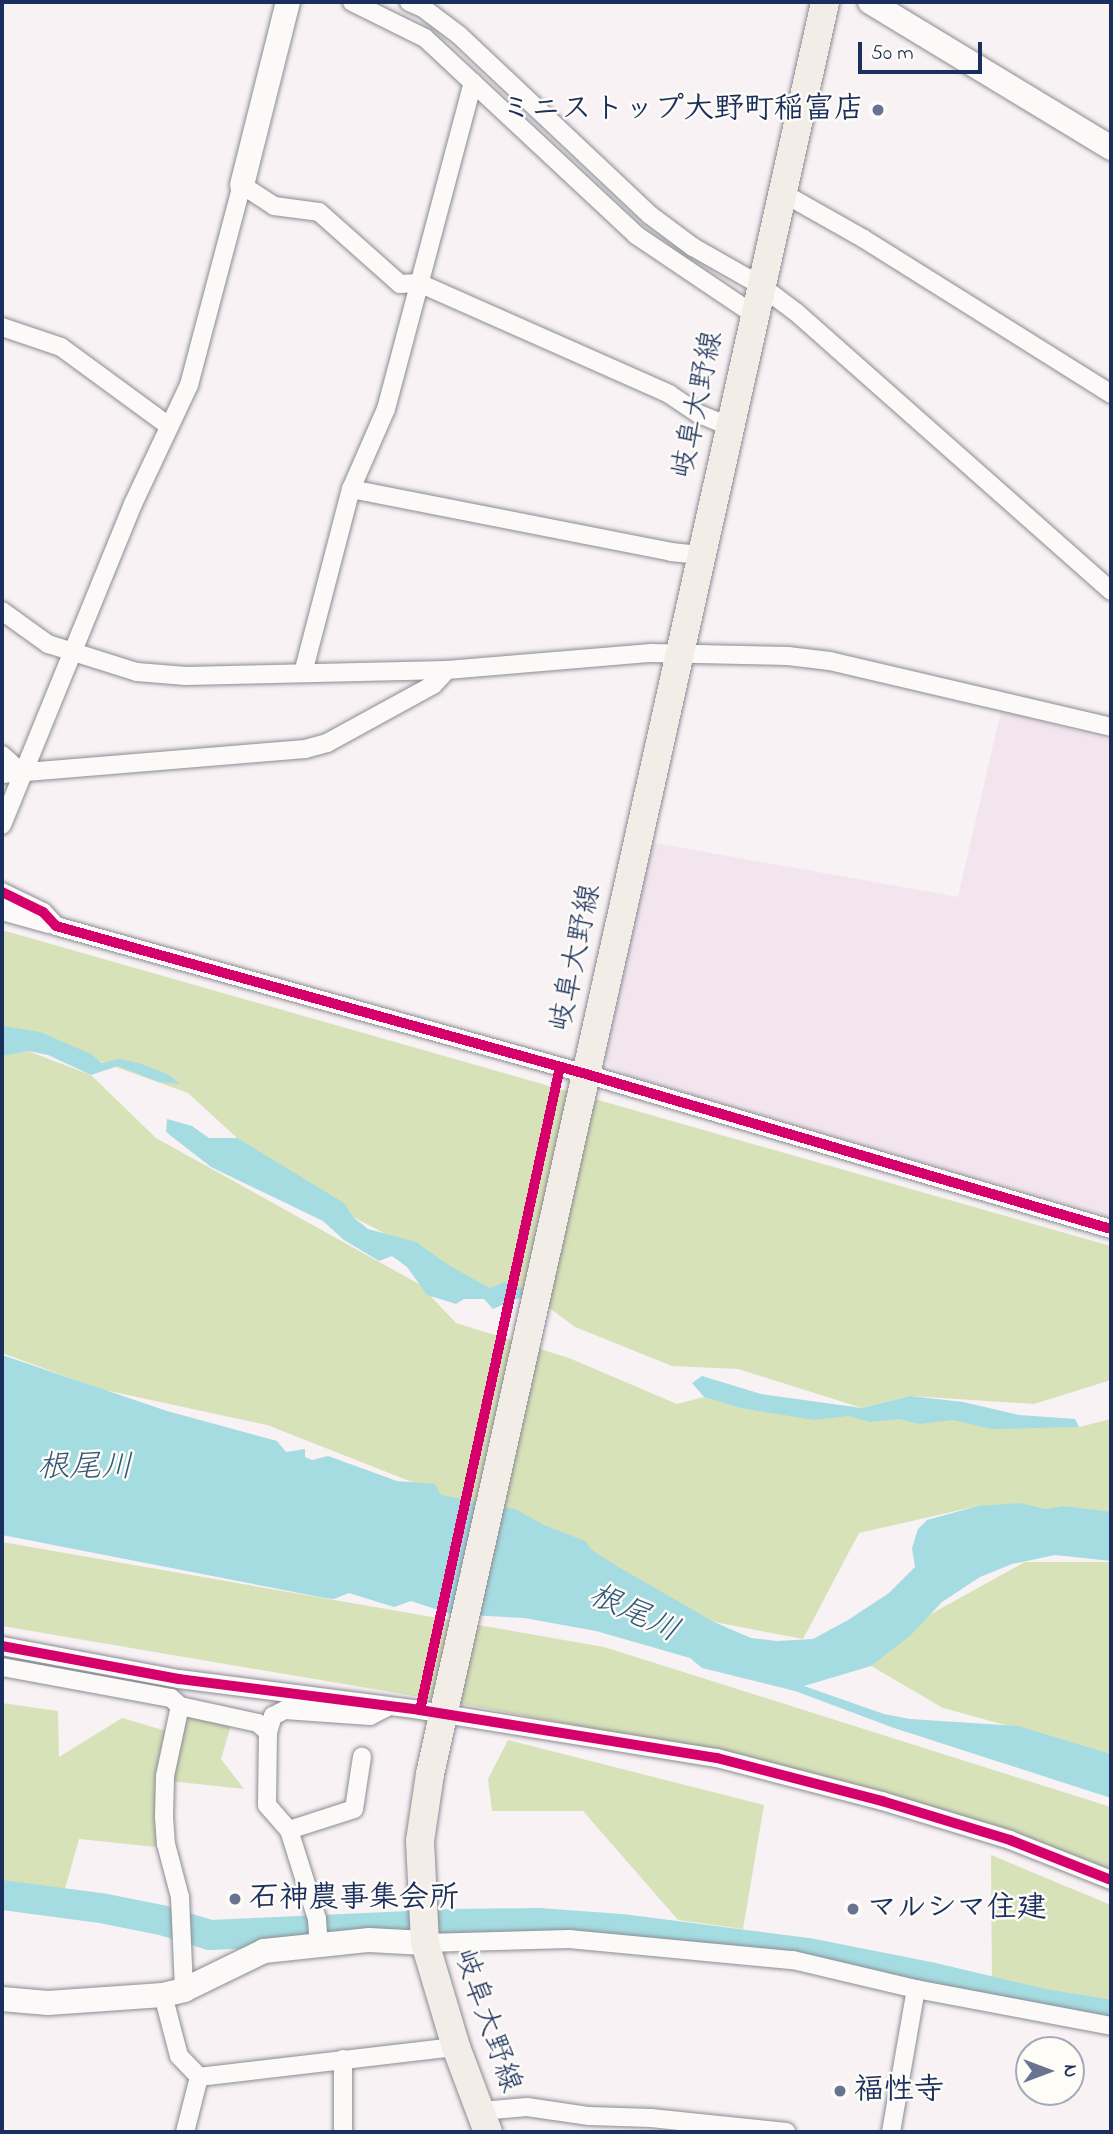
<!DOCTYPE html>
<html>
<head>
<meta charset="utf-8">
<style>
	body { margin:0 }
	#map { position:relative; width:1113px; height:2134px; overflow:hidden; background:#f8f2f4; font-family:"Indie Flower","Klee One",sans-serif }
	div>[style] { position:absolute }
	.built>* { inset:0; background:#f3e5ee }
	.green>* { inset:0; background:#d8e2b9 }
	.water>* { inset:0; background:#a5dce1 }
	.river>* { height:30px; margin:-15px; padding:0 15px; transform-origin:15px; border-radius:15px; background:#a5dce1 }
	.roads { filter:drop-shadow(0 0 2px #8b8c95) drop-shadow(0 0 2px #8b8c95) }
	.street>* { height:18px; margin:-9px; padding:0 9px; transform-origin:9px; border-radius:9px; background:#fbfaf8 }
	.secondary>* { height:24px; margin:-12px; padding:0 12px; transform-origin:12px; border-radius:12px; background:#fbfaf8 }
	.primary>* { height:28px; margin:-14px; padding:0 14px; transform-origin:14px; border-radius:14px; background:#f2ede6 }
	.cycleway>* { height:10px; margin:-5px; padding:0 5px; transform-origin:5px; border-radius:5px; background:#d6006c }
	.dots>* { width:19px; height:19px; translate:-50% -50%; box-sizing:border-box; border:4px solid #fdfcf7; border-radius:50% }
	span { translate:-50% -50%; white-space:nowrap; text-align:center; line-height:1.15; -webkit-text-stroke:5px #fdfcf7; paint-order:stroke }
	.poi-label { font-size:30px; color:#1b2f5e; font-weight:700 }
	.right { translate:-100% -50%; text-align:right }
	.left { translate:0 -50%; text-align:left }
	.street-label { font-size:30px; color:#1b2f5e }
	.water-label { font-size:32px; color:#34587d; font-style:italic }
	.frame { position:absolute; inset:0; border:4px solid #1b2f5e; pointer-events:none }
	.north { position:absolute; left:1015px; top:2036px; width:70px; height:70px; box-sizing:border-box; background:#fdfcf7; border:2px solid #a3aaba; border-radius:50%; rotate:90deg; font-size:19px; font-weight:700; line-height:28px; text-align:center; color:#1b2f5e }
	.north::after { content:''; display:block; margin:auto; width:24px; height:32px; background:#687392; clip-path:polygon(50% 0,100% 100%,50% 72%,0 100%) }
	.scale { position:absolute; left:858px; top:42px; width:124px; height:32px; box-sizing:border-box; border:4px solid #1b2f5e; border-top:0; padding-left:9px; font-size:21px; line-height:24px; white-space:nowrap; color:#1b2f5e; -webkit-text-stroke:5px #fdfcf7; paint-order:stroke }
</style>
</head>
<body>
<div id="map">
	<div class="built">
		<div style="clip-path:polygon(1001px 711px,1111px 740px,1111px 1217px,629px 1076px,610px 1066px,602px 1054px,649px 842px,958px 897px)"></div>
	</div>
	<div class="green">
		<div style="clip-path:polygon(2px 930px,1111px 1246px,1111px 1380px,1034px 1404px,910px 1396px,862px 1408px,738px 1369px,672px 1366px,575px 1327px,524px 1289px,490px 1288px,353px 1217px,237px 1138px,188px 1093px,2px 1026px)"></div>
		<div style="clip-path:polygon(28px 1051px,91px 1075px,156px 1138px,419px 1284px,456px 1323px,569px 1358px,677px 1404px,704px 1397px,1079px 1427px,1111px 1419px,1111px 1517px,978px 1506px,859px 1533px,803px 1639px,714px 1622px,412px 1482px,267px 1425px,100px 1389px,2px 1353px,2px 1055px)"></div>
		<div style="clip-path:polygon(2px 1542px,604px 1647px,1111px 1807px,1111px 1870px,1013px 1832px,881px 1791px,695px 1748px,479px 1707px,2px 1626px)"></div>
		<div style="clip-path:polygon(1025px 1562px,1111px 1562px,1111px 1754px,943px 1708px,871px 1666px,931px 1614px)"></div>
		<div style="clip-path:polygon(2px 1703px,58px 1711px,59px 1757px,122px 1718px,180px 1735px,189px 1714px,231px 1725px,221px 1759px,244px 1789px,160px 1780px,156px 1847px,79px 1839px,65px 1889px,2px 1882px)"></div>
		<div style="clip-path:polygon(508px 1740px,764px 1805px,743px 1929px,678px 1920px,583px 1811px,492px 1811px,488px 1779px)"></div>
		<div style="clip-path:polygon(991px 1855px,1111px 1905px,1111px 2011px,992px 1988px)"></div>
	</div>
	<div class="water">
		<div style="clip-path:polygon(2px 1026px,40px 1032px,91px 1054px,102px 1063px,118px 1059px,139px 1063px,169px 1075px,180px 1084px,159px 1082px,118px 1066px,91px 1075px,48px 1055px,28px 1051px,2px 1056px)"></div>
		<div style="clip-path:polygon(167px 1119px,192px 1126px,209px 1138px,237px 1138px,344px 1203px,353px 1217px,368px 1229px,416px 1242px,450px 1266px,490px 1288px,504px 1282px,524px 1289px,524px 1296px,493px 1309px,484px 1299px,464px 1299px,456px 1304px,427px 1295px,407px 1267px,392px 1256px,379px 1261px,344px 1240px,323px 1221px,211px 1167px,166px 1132px)"></div>
		<div style="clip-path:polygon(2px 1355px,167px 1411px,277px 1441px,286px 1452px,305px 1449px,305px 1457px,312px 1460px,328px 1456px,397px 1481px,435px 1484px,441px 1495px,515px 1509px,544px 1525px,585px 1541px,592px 1550px,615px 1565px,714px 1622px,751px 1638px,777px 1641px,813px 1639px,848px 1620px,889px 1593px,915px 1567px,912px 1548px,918px 1529px,927px 1520px,978px 1506px,1020px 1503px,1045px 1509px,1064px 1506px,1111px 1512px,1111px 1561px,1055px 1555px,1012px 1564px,980px 1577px,942px 1602px,911px 1635px,871px 1666px,804px 1686px,884px 1714px,910px 1719px,1018px 1726px,1111px 1754px,1111px 1798px,894px 1728px,795px 1691px,702px 1668px,690px 1658px,596px 1631px,524px 1618px,450px 1614px,411px 1601px,394px 1607px,349px 1593px,334px 1599px,325px 1598px,2px 1535px)"></div>
		<div style="clip-path:polygon(702px 1376px,761px 1394px,862px 1408px,910px 1396px,963px 1402px,1019px 1415px,1075px 1419px,1079px 1427px,991px 1429px,953px 1420px,919px 1424px,899px 1419px,871px 1422px,848px 1416px,814px 1420px,741px 1408px,704px 1397px,692px 1383px)"></div>
	</div>
	<div class="river">
		<div style="left:2px;top:1895px;width:100px;rotate:7.5deg"></div>
		<div style="left:101px;top:1908px;width:61px;rotate:11.3deg"></div>
		<div style="left:161px;top:1920px;width:51px;rotate:17deg"></div>
		<div style="left:210px;top:1935px;width:239px;rotate:-2.6deg"></div>
		<div style="left:449px;top:1924px;width:89px;rotate:-0.6deg"></div>
		<div style="left:538px;top:1923px;width:83px;rotate:4.1deg"></div>
		<div style="left:621px;top:1929px;width:189px;rotate:7.3deg"></div>
		<div style="left:808px;top:1953px;width:124px;rotate:11.1deg"></div>
		<div style="left:930px;top:1977px;width:117px;rotate:13.3deg"></div>
		<div style="left:1044px;top:2004px;width:68px;rotate:9.3deg"></div>
	</div>
	<div class="roads">
		<div class="street">
			<div style="left:352px;top:2px;width:81px;rotate:26.3deg"></div>
			<div style="left:425px;top:38px;width:289px;rotate:43deg"></div>
			<div style="left:636px;top:235px;width:141px;rotate:34deg"></div>
			<div style="left:409px;top:2px;width:15px;rotate:23deg"></div>
			<div style="left:423px;top:8px;width:45px;rotate:36.9deg"></div>
			<div style="left:459px;top:35px;width:262px;rotate:43.3deg"></div>
			<div style="left:650px;top:215px;width:54px;rotate:36.7deg"></div>
			<div style="left:693px;top:247px;width:77px;rotate:29.6deg"></div>
			<div style="left:760px;top:285px;width:46px;rotate:37.1deg"></div>
			<div style="left:797px;top:313px;width:419px;rotate:41.5deg"></div>
			<div style="left:781px;top:192px;width:95px;rotate:29.5deg"></div>
			<div style="left:864px;top:239px;width:292px;rotate:32.1deg"></div>
			<div style="left:2px;top:327px;width:62px;rotate:18.7deg"></div>
			<div style="left:61px;top:347px;width:134px;rotate:36.2deg"></div>
			<div style="left:351px;top:489px;width:326px;rotate:11.1deg"></div>
			<div style="left:671px;top:552px;width:29px;rotate:6deg"></div>
			<div style="left:2px;top:611px;width:57px;rotate:35.7deg"></div>
			<div style="left:48px;top:644px;width:93px;rotate:17.5deg"></div>
			<div style="left:137px;top:672px;width:49px;rotate:4.7deg"></div>
			<div style="left:186px;top:676px;width:261px;rotate:-1.3deg"></div>
			<div style="left:447px;top:670px;width:205px;rotate:-4.8deg"></div>
			<div style="left:651px;top:653px;width:137px;rotate:1.3deg"></div>
			<div style="left:788px;top:656px;width:42px;rotate:6.8deg"></div>
			<div style="left:830px;top:661px;width:289px;rotate:13.2deg"></div>
			<div style="left:303px;top:673px;width:190px;rotate:-75.4deg"></div>
			<div style="left:351px;top:489px;width:87px;rotate:-66.4deg"></div>
			<div style="left:386px;top:409px;width:338px;rotate:-75.1deg"></div>
			<div style="left:2px;top:755px;width:27px;rotate:42deg"></div>
			<div style="left:2px;top:774px;width:304px;rotate:-4.7deg"></div>
			<div style="left:305px;top:749px;width:23px;rotate:-15deg"></div>
			<div style="left:327px;top:743px;width:121px;rotate:-28.7deg"></div>
			<div style="left:433px;top:685px;width:21px;rotate:-47deg"></div>
			<div style="left:2px;top:825px;width:347px;rotate:-67.8deg"></div>
			<div style="left:133px;top:504px;width:132px;rotate:-64.8deg"></div>
			<div style="left:189px;top:385px;width:207px;rotate:-75.2deg"></div>
			<div style="left:242px;top:185px;width:38px;rotate:33deg"></div>
			<div style="left:274px;top:206px;width:45px;rotate:7.6deg"></div>
			<div style="left:319px;top:212px;width:108px;rotate:41.6deg"></div>
			<div style="left:400px;top:284px;width:19px;rotate:-3deg"></div>
			<div style="left:419px;top:283px;width:274px;rotate:23.9deg"></div>
			<div style="left:669px;top:394px;width:36px;rotate:34deg"></div>
			<div style="left:699px;top:414px;width:31px;rotate:22deg"></div>
			<div style="left:2px;top:892px;width:46px;rotate:26deg"></div>
			<div style="left:43px;top:912px;width:19px;rotate:47deg"></div>
			<div style="left:56px;top:926px;width:550px;rotate:15.6deg"></div>
			<div style="left:586px;top:1074px;width:547px;rotate:16.45deg"></div>
			<div style="left:2px;top:911px;width:49px;rotate:15.5deg"></div>
			<div style="left:2px;top:1646px;width:180px;rotate:10.6deg"></div>
			<div style="left:179px;top:1679px;width:243px;rotate:7.3deg"></div>
			<div style="left:420px;top:1710px;width:301px;rotate:9.2deg"></div>
			<div style="left:717px;top:1758px;width:171px;rotate:14.6deg"></div>
			<div style="left:882px;top:1801px;width:134px;rotate:16.9deg"></div>
			<div style="left:1010px;top:1840px;width:109px;rotate:21.6deg"></div>
			<div style="left:2px;top:1667px;width:172px;rotate:10.4deg"></div>
			<div style="left:171px;top:1698px;width:12px;rotate:42deg"></div>
			<div style="left:180px;top:1706px;width:72px;rotate:102.1deg"></div>
			<div style="left:165px;top:1776px;width:41px;rotate:91.4deg"></div>
			<div style="left:164px;top:1817px;width:27px;rotate:86deg"></div>
			<div style="left:166px;top:1844px;width:55px;rotate:75.2deg"></div>
			<div style="left:180px;top:1897px;width:93px;rotate:87.5deg"></div>
			<div style="left:180px;top:1706px;width:80px;rotate:12.3deg"></div>
			<div style="left:258px;top:1723px;width:13px;rotate:42deg"></div>
			<div style="left:268px;top:1732px;width:73px;rotate:90.8deg"></div>
			<div style="left:267px;top:1805px;width:33px;rotate:49deg"></div>
			<div style="left:289px;top:1830px;width:93px;rotate:72.5deg"></div>
			<div style="left:317px;top:1919px;width:26px;rotate:86deg"></div>
			<div style="left:268px;top:1732px;width:17px;rotate:-73deg"></div>
			<div style="left:273px;top:1716px;width:13px;rotate:-27deg"></div>
			<div style="left:285px;top:1710px;width:85px;rotate:4deg"></div>
			<div style="left:370px;top:1716px;width:18px;rotate:-27deg"></div>
			<div style="left:289px;top:1830px;width:68px;rotate:-17.9deg"></div>
			<div style="left:354px;top:1809px;width:53px;rotate:-81.3deg"></div>
			<div style="left:425px;top:1943px;width:144px;rotate:-1.6deg"></div>
			<div style="left:569px;top:1939px;width:225px;rotate:5.4deg"></div>
			<div style="left:793px;top:1960px;width:126px;rotate:13.3deg"></div>
			<div style="left:916px;top:1989px;width:198px;rotate:10.7deg"></div>
			<div style="left:163px;top:1995px;width:63px;rotate:75.3deg"></div>
			<div style="left:179px;top:2056px;width:29px;rotate:46deg"></div>
			<div style="left:199px;top:2077px;width:259px;rotate:-6.7deg"></div>
			<div style="left:481px;top:2111px;width:46px;rotate:-5deg"></div>
			<div style="left:527px;top:2107px;width:63px;rotate:8.3deg"></div>
			<div style="left:589px;top:2116px;width:62px;rotate:1.8deg"></div>
			<div style="left:651px;top:2118px;width:136px;rotate:5.9deg"></div>
			<div style="left:185px;top:2132px;width:57px;rotate:-75.7deg"></div>
			<div style="left:343px;top:2132px;width:73px;rotate:-90deg"></div>
			<div style="left:891px;top:2132px;width:145px;rotate:-80.1deg"></div>
		</div>
		<div class="secondary">
			<div style="left:870px;top:2px;width:282px;rotate:31.2deg"></div>
			<div style="left:242px;top:185px;width:189px;rotate:-75.9deg"></div>
			<div style="left:2px;top:1999px;width:46px;rotate:5deg"></div>
			<div style="left:48px;top:2003px;width:115px;rotate:-4deg"></div>
			<div style="left:163px;top:1995px;width:22px;rotate:-13deg"></div>
			<div style="left:184px;top:1990px;width:89px;rotate:-26deg"></div>
			<div style="left:264px;top:1951px;width:106px;rotate:-6deg"></div>
			<div style="left:369px;top:1940px;width:56px;rotate:3.1deg"></div>
		</div>
		<div class="primary">
			<div style="left:488px;top:2132px;width:91px;rotate:-110.6deg"></div>
			<div style="left:456px;top:2047px;width:109px;rotate:-106.6deg"></div>
			<div style="left:425px;top:1943px;width:102px;rotate:-92.8deg"></div>
			<div style="left:420px;top:1841px;width:68px;rotate:-81.5deg"></div>
			<div style="left:430px;top:1774px;width:1815px;rotate:-77.43deg"></div>
		</div>
	</div>
	<div class="cycleway">
		<div style="left:2px;top:892px;width:46px;rotate:26deg"></div>
		<div style="left:43px;top:912px;width:19px;rotate:47deg"></div>
		<div style="left:56px;top:926px;width:550px;rotate:15.6deg"></div>
		<div style="left:586px;top:1074px;width:547px;rotate:16.45deg"></div>
		<div style="left:2px;top:1646px;width:180px;rotate:10.6deg"></div>
		<div style="left:179px;top:1679px;width:243px;rotate:7.3deg"></div>
		<div style="left:420px;top:1710px;width:301px;rotate:9.2deg"></div>
		<div style="left:717px;top:1758px;width:171px;rotate:14.6deg"></div>
		<div style="left:882px;top:1801px;width:134px;rotate:16.9deg"></div>
		<div style="left:1010px;top:1840px;width:109px;rotate:21.6deg"></div>
		<div style="left:420px;top:1710px;width:658px;rotate:-77.72deg"></div>
	</div>
	<div class="dots">
		<div style="left:878px;top:110px;background:#687392"></div>
		<div style="left:235px;top:1899px;background:#687392"></div>
		<div style="left:853px;top:1909px;background:#687392"></div>
		<div style="left:840px;top:2091px;background:#687392"></div>
	</div>
	<div class="poi-label">
		<span class="right" style="left:864px;top:110px">ミニストップ大野町稲富店</span>
		<span class="left" style="left:249px;top:1899px">石神農事集会所</span>
		<span class="left" style="left:867px;top:1909px">マルシマ住建</span>
		<span class="left" style="left:854px;top:2091px">福性寺</span>
	</div>
	<div class="street-label">
		<span style="left:699px;top:405px;rotate:-78deg">岐阜大野線</span>
		<span style="left:577px;top:958px;rotate:-78deg">岐阜大野線</span>
		<span style="left:486px;top:2021px;rotate:71deg">岐阜大野線</span>
	</div>
	<div class="water-label">
		<span style="left:85px;top:1469px">根尾川</span>
		<span style="left:633px;top:1615px;rotate:25deg">根尾川</span>
	</div>
	<div class="frame"></div>
	<div class="north">N</div>
	<div class="scale">50 m</div>
</div>
</body>
</html>
